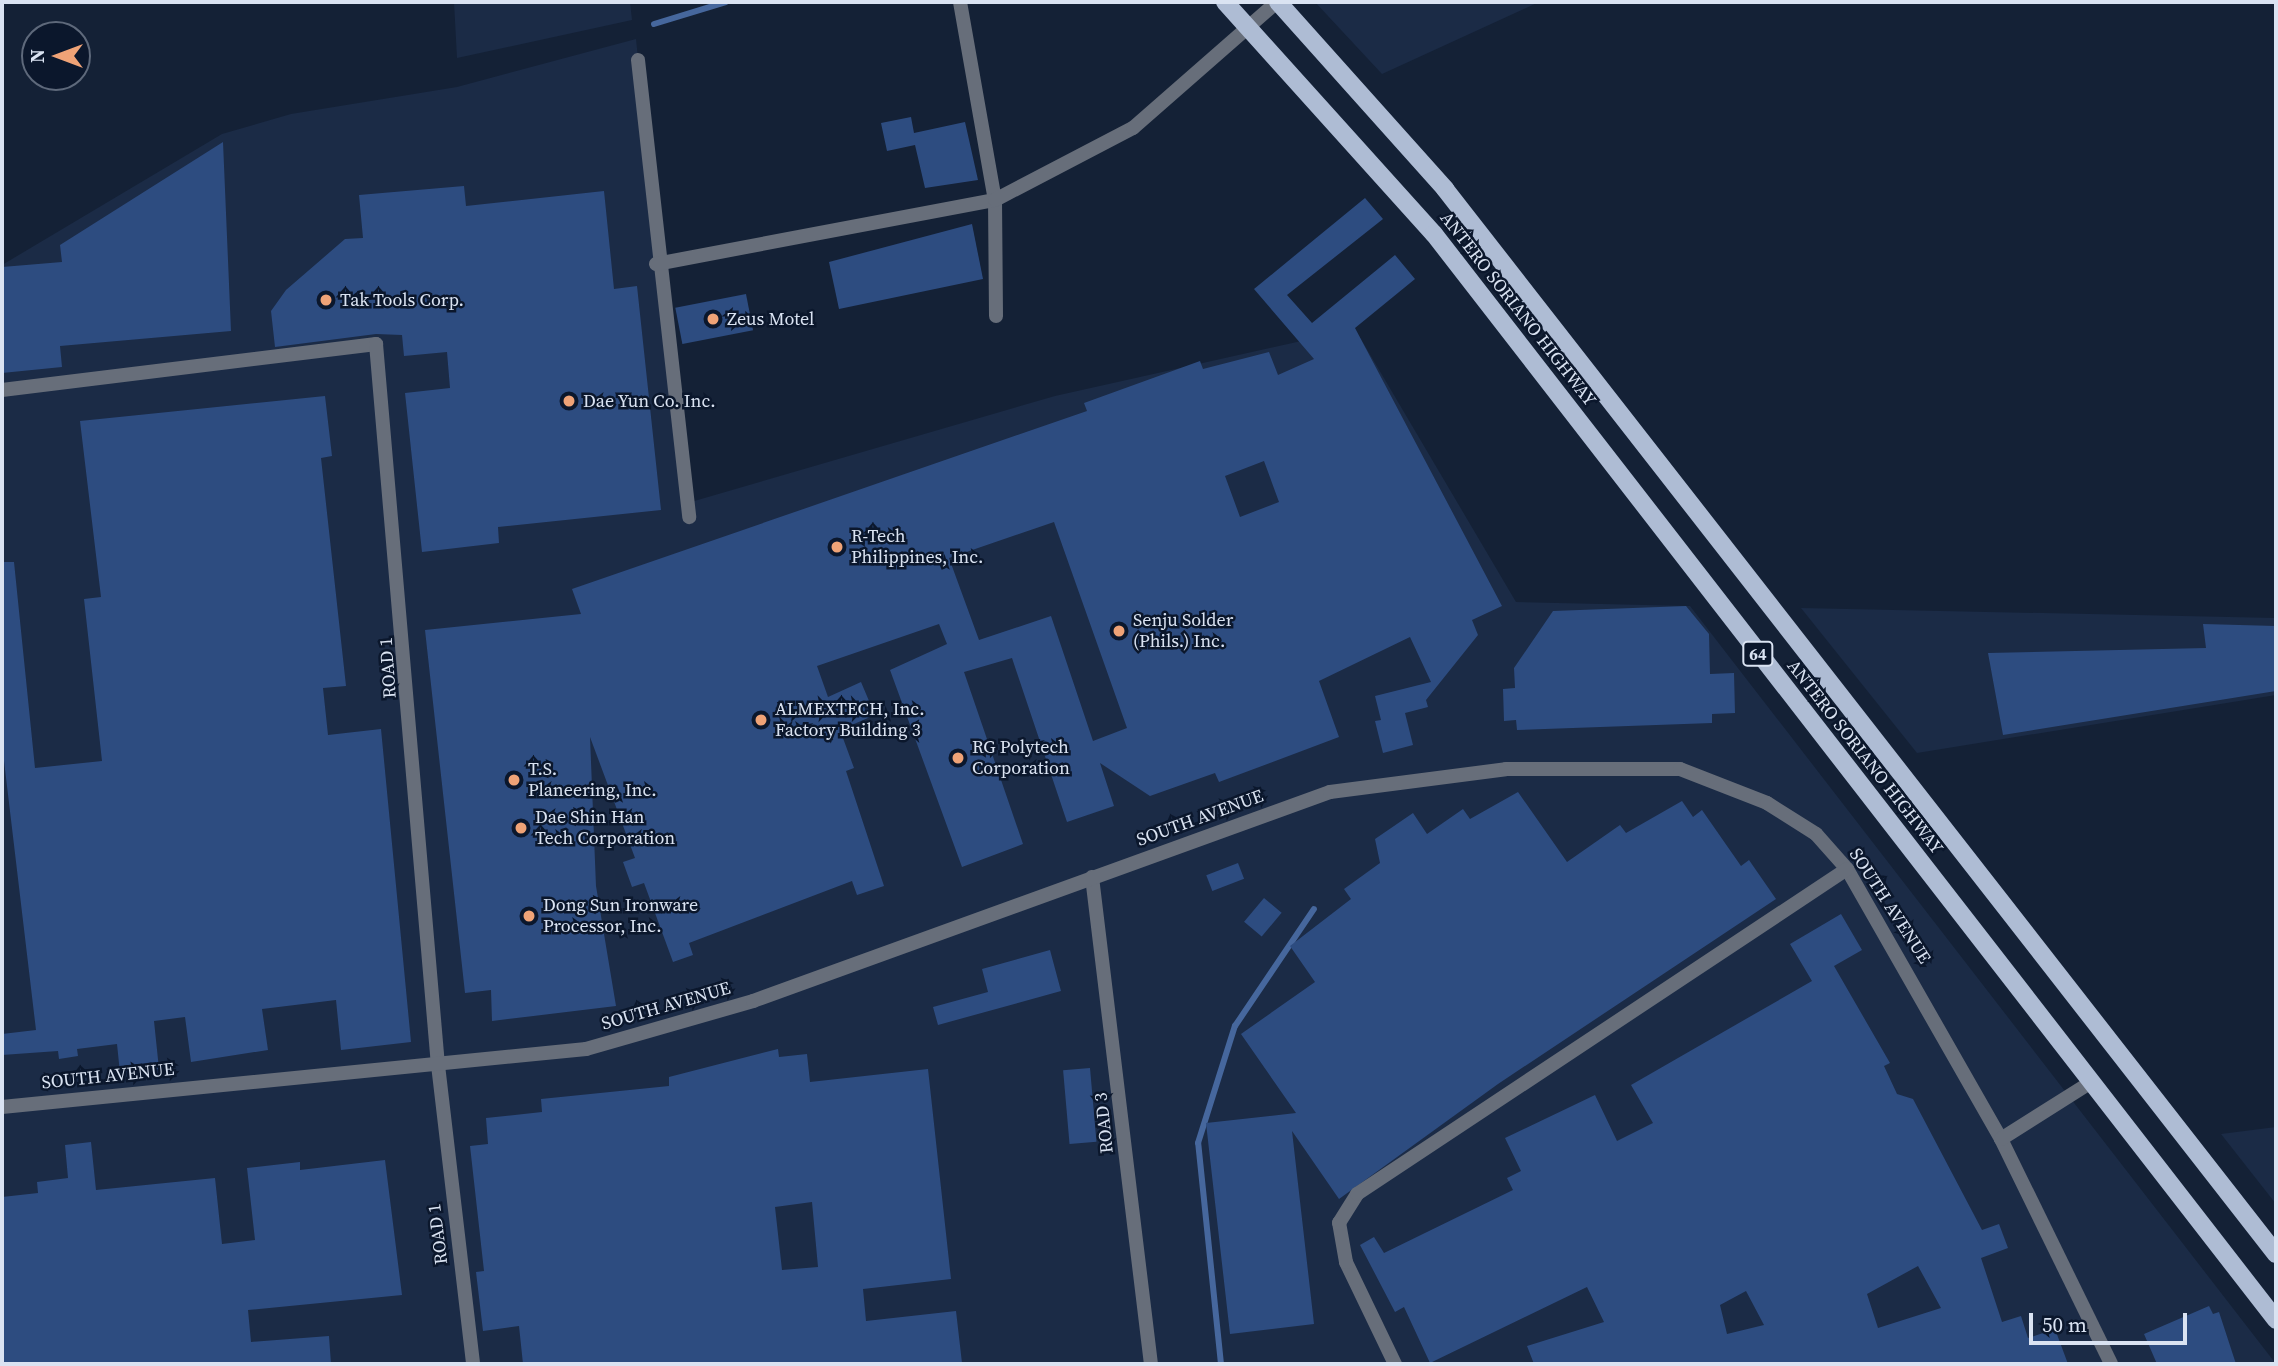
<!DOCTYPE html>
<html>
<head>
<meta charset="utf-8">
<style>
	body { margin:0 }
	#map { position:relative; width:2278px; height:1366px; overflow:hidden; background:#142136; font-family:"Source Serif 4",serif }
	div>[style] { position:absolute }
	.built>* { inset:0; background:#1b2b46 }
	.stream>* { height:6px; margin:-3px; padding:0 3px; transform-origin:3px; border-radius:3px; background:#46679d }
	.building>* { inset:0; background:#2d4c80; transform-origin:0 0 }
	.minor>* { height:14px; margin:-7px; padding:0 7px; transform-origin:7px; border-radius:7px; background:#676e7a }
	.primary>* { height:18px; margin:-9px; padding:0 9px; transform-origin:9px; border-radius:9px; background:#aebcd4 }
	.dots>* { width:19px; height:19px; translate:-50% -50%; box-sizing:border-box; border:4px solid #0b172c; border-radius:50% }
	span { translate:-50% -50%; white-space:nowrap; text-align:center; line-height:1.15; -webkit-text-stroke:5px #0b172c; paint-order:stroke }
	.shield-label span { padding:2px 5px; background:#0b172c; border:2px solid; border-radius:5px; -webkit-text-stroke-width:0 }
	.shield-label { font-size:16px; color:#dae3f2; font-weight:700 }
	.poi-label { font-size:18px; color:#dae3f2 }
	.left { translate:0 -50%; text-align:left }
	.street-label { font-size:18px; color:#dae3f2 }
	.frame { position:absolute; inset:0; border:4px solid #dae3f2; pointer-events:none }
	.north { position:absolute; left:21px; top:21px; width:70px; height:70px; box-sizing:border-box; background:#0b172c; border:2px solid #5e697b; border-radius:50%; rotate:270deg; font-size:19px; font-weight:700; line-height:28px; text-align:center; color:#dae3f2 }
	.north::after { content:''; display:block; margin:auto; width:24px; height:32px; background:#efa377; clip-path:polygon(50% 0,100% 100%,50% 72%,0 100%) }
	.scale { position:absolute; left:2029px; top:1313px; width:158px; height:32px; box-sizing:border-box; border:4px solid #dae3f2; border-top:0; padding-left:9px; font-size:21px; line-height:24px; white-space:nowrap; color:#dae3f2; -webkit-text-stroke:5px #0b172c; paint-order:stroke }
</style>
</head>
<body>
<div id="map">
	<div class="built">
		<div style="clip-path:polygon(454px 2px,630px 2px,632px 20px,457px 58px)"></div>
		<div style="clip-path:polygon(1315px 2px,1539px 2px,1382px 74px)"></div>
		<div style="clip-path:polygon(636px 39px,684px 504px,1055px 396px,1355px 329px,1516px 602px,1690px 606px,2276px 1364px,2px 1364px,2px 265px,222px 134px,291px 114px,457px 87px)"></div>
		<div style="clip-path:polygon(1801px 608px,2276px 618px,2276px 695px,1917px 753px)"></div>
		<div style="clip-path:polygon(2276px 1127px,2276px 1204px,2221px 1134px)"></div>
	</div>
	<div class="stream">
		<div style="left:654px;top:24px;width:75px;rotate:-17deg"></div>
		<div style="left:1221px;top:1364px;width:222px;rotate:-95.9deg"></div>
		<div style="left:1198px;top:1143px;width:123px;rotate:-72.5deg"></div>
		<div style="left:1235px;top:1026px;width:141px;rotate:-56deg"></div>
	</div>
	<div class="building">
		<div style="clip-path:polygon(911px 117px,914px 133px,965px 122px,978px 180px,925px 188px,915px 145px,887px 151px,881px 123px)"></div>
		<div style="clip-path:polygon(223px 142px,231px 331px,60px 346px,62px 367px,2px 373px,2px 267px,62px 262px,60px 245px)"></div>
		<div style="clip-path:polygon(464px 186px,466px 206px,604px 191px,614px 289px,637px 286px,661px 510px,498px 527px,499px 543px,422px 552px,405px 393px,450px 388px,447px 352px,404px 356px,402px 335px,376px 334px,275px 347px,271px 311px,286px 290px,345px 239px,363px 238px,359px 195px)"></div>
		<div style="clip-path:polygon(evenodd,1365px 198px,1383px 219px,1287px 295px,1312px 323px,1395px 255px,1415px 279px,1355px 328px,1502px 606px,1472px 620px,1478px 635px,1426px 700px,1428px 707px,1405px 713px,1413px 745px,1383px 753px,1375px 721px,1381px 720px,1375px 696px,1431px 682px,1410px 637px,1319px 681px,1339px 737px,1219px 782px,1215px 773px,1150px 796px,1100px 763px,1114px 806px,1067px 822px,1012px 658px,964px 672px,1023px 844px,962px 867px,890px 670px,947px 644px,939px 624px,817px 666px,828px 697px,861px 682px,875px 715px,840px 730px,854px 768px,846px 771px,884px 886px,857px 895px,852px 881px,689px 943px,693px 955px,673px 962px,644px 883px,632px 887px,623px 862px,635px 858px,590px 737px,596px 886px,616px 1006px,492px 1021px,491px 990px,465px 993px,425px 630px,581px 614px,572px 589px,1087px 411px,1084px 403px,1200px 361px,1203px 369px,1269px 352px,1278px 375px,1314px 359px,1254px 289px,1365px 198px,1264px 461px,1279px 502px,1240px 517px,1225px 476px,1264px 461px,1365px 198px,1054px 522px,1127px 728px,1093px 741px,1051px 616px,979px 640px,949px 558px,1054px 522px)"></div>
		<div style="clip-path:polygon(972px 224px,983px 279px,839px 309px,829px 262px)"></div>
		<div style="left:746px;top:294px;width:37px;height:72px;rotate:79deg"></div>
		<div style="clip-path:polygon(325px 396px,332px 456px,321px 458px,346px 686px,323px 688px,328px 735px,381px 729px,411px 1042px,341px 1050px,336px 1000px,262px 1009px,268px 1050px,191px 1062px,185px 1017px,154px 1021px,159px 1069px,120px 1073px,117px 1044px,77px 1049px,78px 1056px,59px 1059px,58px 1051px,2px 1055px,2px 1034px,36px 1030px,2px 744px,2px 562px,14px 562px,35px 768px,102px 761px,84px 599px,101px 597px,80px 421px)"></div>
		<div style="clip-path:polygon(1686px 606px,1709px 634px,1710px 674px,1734px 673px,1735px 713px,1712px 714px,1712px 723px,1517px 730px,1516px 720px,1504px 721px,1503px 689px,1515px 688px,1514px 668px,1553px 611px)"></div>
		<div style="clip-path:polygon(2203px 624px,2276px 626px,2276px 691px,2003px 735px,1988px 653px,2206px 648px)"></div>
		<div style="clip-path:polygon(1518px 792px,1567px 862px,1620px 825px,1626px 833px,1682px 801px,1693px 817px,1702px 810px,1741px 866px,1749px 860px,1776px 899px,1498px 1084px,1339px 1199px,1292px 1131px,1314px 1324px,1230px 1334px,1206px 1123px,1296px 1113px,1241px 1034px,1315px 982px,1290px 946px,1351px 899px,1344px 889px,1380px 863px,1375px 839px,1413px 813px,1427px 834px,1463px 809px,1470px 819px)"></div>
		<div style="left:1238px;top:863px;width:17px;height:34px;rotate:69deg"></div>
		<div style="left:1264px;top:898px;width:23px;height:31px;rotate:40deg"></div>
		<div style="clip-path:polygon(evenodd,1841px 914px,1862px 950px,1834px 966px,1890px 1063px,1884px 1066px,1897px 1094px,1913px 1099px,1982px 1230px,1999px 1224px,2008px 1248px,1981px 1258px,2002px 1322px,2021px 1316px,2028px 1338px,2055px 1329px,2068px 1364px,1534px 1364px,1527px 1346px,1604px 1322px,1587px 1287px,1430px 1363px,1404px 1307px,1395px 1312px,1360px 1245px,1374px 1237px,1384px 1253px,1513px 1190px,1507px 1178px,1521px 1171px,1505px 1138px,1595px 1095px,1617px 1141px,1653px 1123px,1631px 1085px,1812px 981px,1790px 944px,1841px 914px,1918px 1266px,1941px 1308px,1878px 1328px,1867px 1294px,1918px 1266px,1841px 914px,1746px 1291px,1764px 1325px,1727px 1334px,1720px 1305px,1746px 1291px)"></div>
		<div style="clip-path:polygon(1050px 950px,1061px 991px,938px 1025px,933px 1007px,988px 992px,982px 969px)"></div>
		<div style="clip-path:polygon(evenodd,778px 1049px,779px 1057px,807px 1054px,810px 1082px,928px 1069px,951px 1279px,863px 1289px,866px 1321px,956px 1311px,962px 1363px,523px 1364px,519px 1326px,483px 1331px,476px 1272px,484px 1271px,470px 1146px,488px 1144px,486px 1118px,542px 1112px,541px 1099px,669px 1086px,669px 1077px,778px 1049px,812px 1202px,818px 1267px,782px 1270px,775px 1207px,812px 1202px)"></div>
		<div style="left:1090px;top:1068px;width:74px;height:27px;rotate:85deg"></div>
		<div style="clip-path:polygon(91px 1142px,96px 1190px,215px 1178px,222px 1244px,255px 1240px,247px 1168px,300px 1162px,300px 1170px,385px 1160px,402px 1295px,248px 1310px,251px 1342px,329px 1336px,331px 1364px,2px 1364px,2px 1197px,38px 1193px,37px 1182px,68px 1178px,65px 1145px)"></div>
		<div style="clip-path:polygon(2209px 1306px,2213px 1314px,2219px 1312px,2236px 1364px,2157px 1364px,2144px 1334px)"></div>
	</div>
	<div class="minor">
		<div style="left:960px;top:2px;width:201px;rotate:80deg"></div>
		<div style="left:995px;top:200px;width:116px;rotate:89.5deg"></div>
		<div style="left:638px;top:60px;width:460px;rotate:83.6deg"></div>
		<div style="left:656px;top:264px;width:345px;rotate:-10.7deg"></div>
		<div style="left:995px;top:200px;width:156px;rotate:-27.6deg"></div>
		<div style="left:1133px;top:128px;width:191px;rotate:-41.2deg"></div>
		<div style="left:2px;top:390px;width:377px;rotate:-7deg"></div>
		<div style="left:376px;top:344px;width:724px;rotate:85.09deg"></div>
		<div style="left:438px;top:1065px;width:301px;rotate:83.3deg"></div>
		<div style="left:1092px;top:877px;width:491px;rotate:83.1deg"></div>
		<div style="left:2px;top:1107px;width:587px;rotate:-5.67deg"></div>
		<div style="left:586px;top:1049px;width:174px;rotate:-16deg"></div>
		<div style="left:753px;top:1001px;width:614px;rotate:-19.91deg"></div>
		<div style="left:1330px;top:792px;width:177px;rotate:-7.4deg"></div>
		<div style="left:1506px;top:769px;width:174px"></div>
		<div style="left:1680px;top:769px;width:93px;rotate:21.3deg"></div>
		<div style="left:1767px;top:803px;width:58px;rotate:32.3deg"></div>
		<div style="left:1816px;top:834px;width:47px;rotate:48.5deg"></div>
		<div style="left:1847px;top:869px;width:311px;rotate:60.3deg"></div>
		<div style="left:2001px;top:1139px;width:250px;rotate:63.9deg"></div>
		<div style="left:2001px;top:1139px;width:107px;rotate:-32.3deg"></div>
		<div style="left:1395px;top:1364px;width:113px;rotate:-115.7deg"></div>
		<div style="left:1346px;top:1262px;width:40px;rotate:-100deg"></div>
		<div style="left:1339px;top:1223px;width:34px;rotate:-58deg"></div>
		<div style="left:1357px;top:1194px;width:588px;rotate:-33.55deg"></div>
	</div>
	<div class="primary">
		<div style="left:1225px;top:2px;width:312px;rotate:48deg"></div>
		<div style="left:1434px;top:234px;width:1374px;rotate:52.21deg"></div>
		<div style="left:1278px;top:2px;width:251px;rotate:48.2deg"></div>
		<div style="left:1445px;top:189px;width:1351px;rotate:52.04deg"></div>
	</div>
	<div class="dots">
		<div style="left:326px;top:300px;background:#efa377"></div>
		<div style="left:713px;top:319px;background:#efa377"></div>
		<div style="left:569px;top:401px;background:#efa377"></div>
		<div style="left:837px;top:547px;background:#efa377"></div>
		<div style="left:1119px;top:631px;background:#efa377"></div>
		<div style="left:761px;top:720px;background:#efa377"></div>
		<div style="left:958px;top:758px;background:#efa377"></div>
		<div style="left:514px;top:780px;background:#efa377"></div>
		<div style="left:521px;top:828px;background:#efa377"></div>
		<div style="left:529px;top:916px;background:#efa377"></div>
	</div>
	<div class="shield-label">
		<span style="left:1758px;top:654px">64</span>
	</div>
	<div class="poi-label">
		<span class="left" style="left:340px;top:300px">Tak Tools Corp.</span>
		<span class="left" style="left:727px;top:319px">Zeus Motel</span>
		<span class="left" style="left:583px;top:401px">Dae Yun Co. Inc.</span>
		<span class="left" style="left:851px;top:547px">R-Tech<br>Philippines, Inc.</span>
		<span class="left" style="left:1133px;top:631px">Senju Solder<br>(Phils.) Inc.</span>
		<span class="left" style="left:775px;top:720px">ALMEXTECH, Inc.<br>Factory Building 3</span>
		<span class="left" style="left:972px;top:758px">RG Polytech<br>Corporation</span>
		<span class="left" style="left:528px;top:780px">T.S.<br>Planeering, Inc.</span>
		<span class="left" style="left:535px;top:828px">Dae Shin Han<br>Tech Corporation</span>
		<span class="left" style="left:543px;top:916px">Dong Sun Ironware<br>Processor, Inc.</span>
	</div>
	<div class="street-label">
		<span style="left:1518px;top:309px;rotate:52deg">ANTERO SORIANO HIGHWAY</span>
		<span style="left:388px;top:668px;rotate:-94deg">ROAD 1</span>
		<span style="left:1865px;top:757px;rotate:52deg">ANTERO SORIANO HIGHWAY</span>
		<span style="left:1200px;top:818px;rotate:-20deg">SOUTH AVENUE</span>
		<span style="left:1890px;top:906px;rotate:57deg">SOUTH AVENUE</span>
		<span style="left:666px;top:1006px;rotate:-16deg">SOUTH AVENUE</span>
		<span style="left:108px;top:1076px;rotate:-6deg">SOUTH AVENUE</span>
		<span style="left:1104px;top:1123px;rotate:-96deg">ROAD 3</span>
		<span style="left:438px;top:1234px;rotate:-97deg">ROAD 1</span>
	</div>
	<div class="frame"></div>
	<div class="north">N</div>
	<div class="scale">50 m</div>
</div>
</body>
</html>
